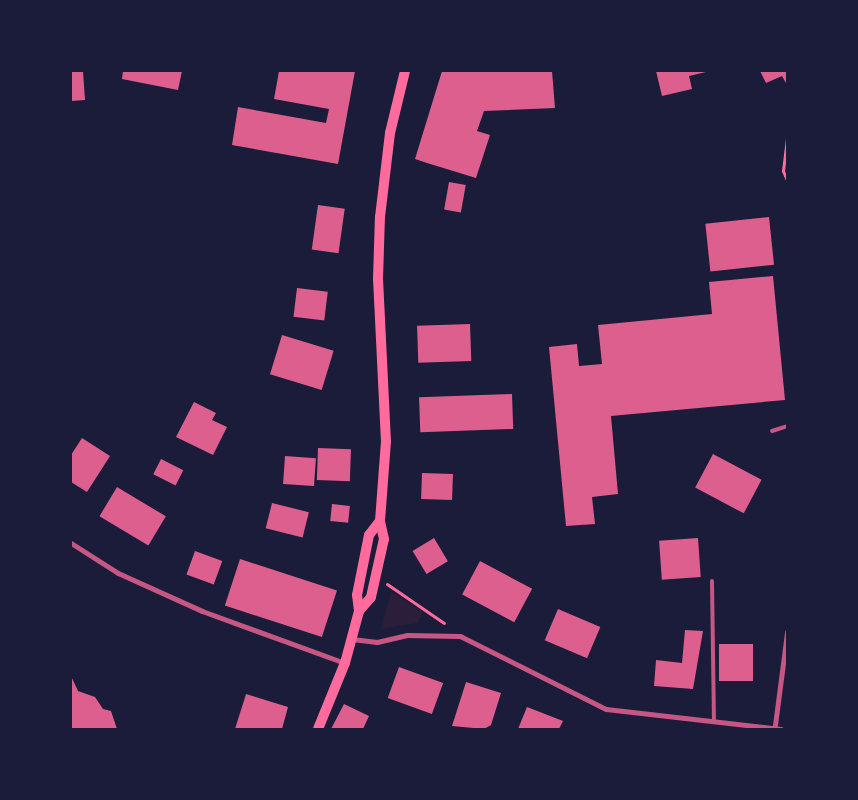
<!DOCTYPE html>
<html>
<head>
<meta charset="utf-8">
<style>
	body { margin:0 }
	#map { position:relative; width:858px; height:800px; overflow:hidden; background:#1b1b3a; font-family:Jost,sans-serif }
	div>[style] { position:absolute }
	.green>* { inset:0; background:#2a1e3b }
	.building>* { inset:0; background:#dd5f8e; transform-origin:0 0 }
	.path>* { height:3px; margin:-1.5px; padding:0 1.5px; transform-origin:1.5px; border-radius:1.5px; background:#ff6b9d }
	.service>* { height:4px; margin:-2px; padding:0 2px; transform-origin:2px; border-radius:2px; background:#c65784 }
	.minor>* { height:5px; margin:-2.5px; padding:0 2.5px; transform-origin:2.5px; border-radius:2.5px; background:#c65784 }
	.secondary>* { height:10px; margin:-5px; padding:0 5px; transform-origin:5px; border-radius:5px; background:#ff6b9d }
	span { translate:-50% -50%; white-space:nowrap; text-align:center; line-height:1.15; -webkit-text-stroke:4px #1b1b3a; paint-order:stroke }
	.frame { position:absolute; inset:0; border:72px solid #1b1b3a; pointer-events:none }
</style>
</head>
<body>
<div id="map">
	<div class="green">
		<div style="clip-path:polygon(391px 592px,423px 612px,418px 623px,381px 629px)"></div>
	</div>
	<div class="building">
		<div style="clip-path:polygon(71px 71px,83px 71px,85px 100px,71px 101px)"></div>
		<div style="clip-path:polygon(123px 71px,182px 71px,178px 90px,122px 79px)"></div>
		<div style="clip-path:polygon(279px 71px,355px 71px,338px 164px,232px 145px,238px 107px,326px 123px,329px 109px,274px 99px)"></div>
		<div style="clip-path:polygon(442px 71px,552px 71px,555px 108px,484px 111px,477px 131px,490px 135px,476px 178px,427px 163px,415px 159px)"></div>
		<div style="clip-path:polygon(656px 71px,706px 71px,706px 72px,689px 76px,692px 89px,662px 96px)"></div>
		<div style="clip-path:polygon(760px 71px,787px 71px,787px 85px,782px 76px,766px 83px)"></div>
		<div style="left:449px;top:182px;width:17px;height:28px;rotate:10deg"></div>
		<div style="left:318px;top:205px;width:27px;height:45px;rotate:8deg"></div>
		<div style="left:769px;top:217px;width:48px;height:64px;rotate:84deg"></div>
		<div style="clip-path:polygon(773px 276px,785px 400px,611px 416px,618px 494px,592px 497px,595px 524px,566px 526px,549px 347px,577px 344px,579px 366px,602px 364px,598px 325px,712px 314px,709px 282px)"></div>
		<div style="left:297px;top:288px;width:31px;height:29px;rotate:7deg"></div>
		<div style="left:470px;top:324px;width:37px;height:53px;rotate:88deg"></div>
		<div style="left:282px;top:335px;width:54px;height:41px;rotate:17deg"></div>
		<div style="left:512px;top:394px;width:35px;height:93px;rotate:88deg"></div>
		<div style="clip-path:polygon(194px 402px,216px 413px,212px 420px,227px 427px,213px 455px,176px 437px)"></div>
		<div style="clip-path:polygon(82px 438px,110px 456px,87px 492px,71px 482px,71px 455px)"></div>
		<div style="left:318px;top:448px;width:33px;height:32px;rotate:2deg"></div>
		<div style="left:713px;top:454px;width:55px;height:38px;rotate:28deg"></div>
		<div style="left:285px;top:456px;width:31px;height:28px;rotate:4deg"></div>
		<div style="left:161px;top:459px;width:25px;height:17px;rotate:27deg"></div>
		<div style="left:422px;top:473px;width:31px;height:26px;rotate:2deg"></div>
		<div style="left:117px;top:487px;width:57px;height:34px;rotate:31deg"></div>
		<div style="left:272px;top:503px;width:38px;height:26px;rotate:14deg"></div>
		<div style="left:332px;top:504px;width:18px;height:17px;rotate:6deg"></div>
		<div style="left:434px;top:538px;width:27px;height:25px;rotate:59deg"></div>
		<div style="left:698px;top:538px;width:39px;height:39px;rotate:86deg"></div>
		<div style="left:195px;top:551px;width:29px;height:25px;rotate:20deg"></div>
		<div style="left:240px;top:559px;width:102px;height:49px;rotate:18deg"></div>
		<div style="left:480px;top:561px;width:59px;height:38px;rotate:28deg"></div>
		<div style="left:558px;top:609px;width:46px;height:34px;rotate:23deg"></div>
		<div style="clip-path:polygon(685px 630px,703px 631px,693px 689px,654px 686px,656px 660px,682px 663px)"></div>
		<div style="left:753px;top:644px;width:37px;height:34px;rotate:90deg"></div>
		<div style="left:399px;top:667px;width:47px;height:33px;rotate:20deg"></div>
		<div style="clip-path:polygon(71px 676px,78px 691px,95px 697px,103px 709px,111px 711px,117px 729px,71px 729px)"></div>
		<div style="clip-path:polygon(466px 682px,501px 693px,491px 725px,484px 729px,452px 726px)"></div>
		<div style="clip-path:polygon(246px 694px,288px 707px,282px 729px,235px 729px)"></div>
		<div style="clip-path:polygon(344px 704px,369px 716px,363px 729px,331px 729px)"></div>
		<div style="clip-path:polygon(527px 707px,563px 721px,559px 729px,518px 729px)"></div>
	</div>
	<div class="path">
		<div style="left:787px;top:138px;width:33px;rotate:97deg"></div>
		<div style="left:783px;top:171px;width:10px;rotate:66deg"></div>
		<div style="left:387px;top:584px;width:69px;rotate:34.4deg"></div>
	</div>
	<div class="service">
		<div style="left:772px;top:431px;width:16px;rotate:-18deg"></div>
		<div style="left:712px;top:581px;width:138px;rotate:89.2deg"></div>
	</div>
	<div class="minor">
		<div style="left:71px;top:543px;width:56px;rotate:32.6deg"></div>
		<div style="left:118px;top:573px;width:92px;rotate:24.3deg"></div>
		<div style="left:202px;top:611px;width:152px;rotate:20deg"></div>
		<div style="left:352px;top:639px;width:25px;rotate:7deg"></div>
		<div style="left:377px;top:642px;width:31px;rotate:-13deg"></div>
		<div style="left:407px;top:635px;width:53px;rotate:1.1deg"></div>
		<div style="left:460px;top:636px;width:163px;rotate:26.6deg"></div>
		<div style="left:606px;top:709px;width:176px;rotate:6.5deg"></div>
		<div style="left:775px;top:725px;width:94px;rotate:-82.6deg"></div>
	</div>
	<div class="secondary">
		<div style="left:359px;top:611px;width:18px;rotate:-49deg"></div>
		<div style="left:371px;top:597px;width:59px;rotate:-77.4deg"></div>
		<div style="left:384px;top:539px;width:18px;rotate:-103deg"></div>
		<div style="left:380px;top:521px;width:79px;rotate:-85.7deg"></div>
		<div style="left:386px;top:442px;width:163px;rotate:-92.8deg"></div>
		<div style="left:378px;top:279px;width:62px;rotate:-88.2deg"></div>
		<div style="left:380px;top:217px;width:85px;rotate:-83.2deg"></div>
		<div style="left:390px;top:133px;width:64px;rotate:-76.4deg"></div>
		<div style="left:318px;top:729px;width:71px;rotate:-67.8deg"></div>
		<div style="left:345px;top:663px;width:54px;rotate:-74.9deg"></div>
		<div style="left:359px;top:611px;width:16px;rotate:-97deg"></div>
		<div style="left:357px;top:595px;width:61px;rotate:-78.7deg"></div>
		<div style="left:369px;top:535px;width:18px;rotate:-52deg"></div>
	</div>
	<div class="frame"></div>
</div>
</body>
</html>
